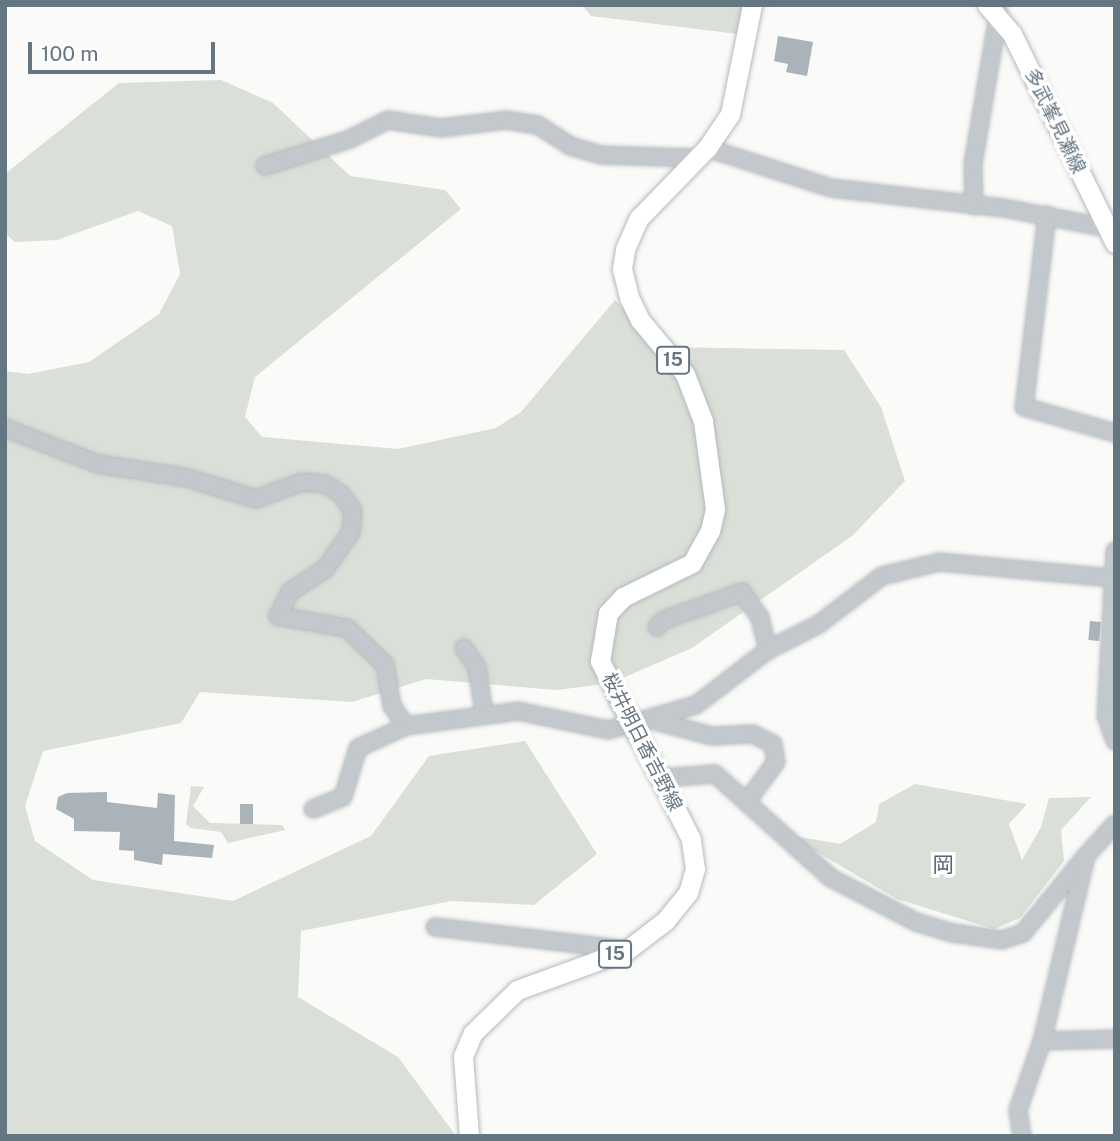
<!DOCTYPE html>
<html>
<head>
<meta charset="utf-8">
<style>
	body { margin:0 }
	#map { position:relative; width:1120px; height:1141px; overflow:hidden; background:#fafaf8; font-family:"Public Sans","Noto Sans JP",sans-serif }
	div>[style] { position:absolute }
	.green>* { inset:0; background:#dadfd7 }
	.building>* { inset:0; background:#aab3b9; transform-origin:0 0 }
	.roads { filter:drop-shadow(0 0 2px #b5babe) drop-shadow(0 0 2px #b5babe) }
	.minor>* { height:16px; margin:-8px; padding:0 8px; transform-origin:8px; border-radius:8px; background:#c3c8cc }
	.major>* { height:19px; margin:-9.5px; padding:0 9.5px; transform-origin:9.5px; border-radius:9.5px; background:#fff }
	.bridges { filter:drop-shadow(0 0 2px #b5babe) drop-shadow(0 0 2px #b5babe) }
	.major-bridge>* { height:19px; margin:-9.5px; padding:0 9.5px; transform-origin:9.5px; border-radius:9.5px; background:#fff }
	span { translate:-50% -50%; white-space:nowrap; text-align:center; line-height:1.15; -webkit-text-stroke:7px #fff; paint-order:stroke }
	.shield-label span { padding:2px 5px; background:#fff; border:2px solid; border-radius:5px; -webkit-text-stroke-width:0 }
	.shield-label { font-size:18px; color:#657683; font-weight:700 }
	.street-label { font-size:19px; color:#657683 }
	.neighbourhood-label { font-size:21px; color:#57646e }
	.frame { position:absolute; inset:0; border:7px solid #657683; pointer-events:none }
	.scale { position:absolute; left:28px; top:42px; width:187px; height:32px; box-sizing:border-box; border:4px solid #657683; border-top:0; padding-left:9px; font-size:21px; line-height:24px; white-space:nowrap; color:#657683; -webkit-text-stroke:5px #fff; paint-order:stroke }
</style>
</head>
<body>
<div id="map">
	<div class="green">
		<div style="clip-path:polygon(582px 5px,746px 5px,738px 34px,591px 16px)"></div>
		<div style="clip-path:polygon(221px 80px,273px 103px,350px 176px,445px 190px,461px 209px,255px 377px,245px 417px,262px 437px,398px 449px,496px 428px,521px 412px,615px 300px,665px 347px,844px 350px,881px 407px,905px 481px,852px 536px,692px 648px,611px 683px,557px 690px,426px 679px,352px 702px,200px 692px,181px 723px,43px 751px,25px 806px,35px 841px,93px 880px,233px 901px,371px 836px,429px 756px,525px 741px,597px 854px,534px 905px,451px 901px,301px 931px,298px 997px,398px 1057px,456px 1136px,5px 1136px,5px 371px,28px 374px,89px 362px,159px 314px,180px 274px,172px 226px,138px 211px,57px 240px,15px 242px,5px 233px,5px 174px,119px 83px)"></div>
		<div style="clip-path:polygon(915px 784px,1027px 804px,1009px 824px,1022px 860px,1041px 827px,1049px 798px,1091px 797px,1061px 830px,1064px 861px,1020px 918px,994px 929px,897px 899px,788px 835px,840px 844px,876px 822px,879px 804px)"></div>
		<div style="clip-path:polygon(191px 786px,204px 787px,193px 806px,210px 823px,282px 825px,285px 830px,228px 843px,221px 832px,191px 828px,186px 824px)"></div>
	</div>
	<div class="building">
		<div style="clip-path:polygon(778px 36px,813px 42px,807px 76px,786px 72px,788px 64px,774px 61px)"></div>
		<div style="left:1090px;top:621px;width:11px;height:19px;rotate:5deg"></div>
		<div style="clip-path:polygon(107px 792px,107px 802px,157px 808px,158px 793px,175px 795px,174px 841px,214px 845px,212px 858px,163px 854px,162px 865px,134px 860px,134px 851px,119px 850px,120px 832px,74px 831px,74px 819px,56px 809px,58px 797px,67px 793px)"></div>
		<div style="left:240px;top:804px;width:13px;height:20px"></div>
	</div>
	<div class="roads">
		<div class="minor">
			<div style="left:707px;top:148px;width:130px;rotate:17.9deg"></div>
			<div style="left:831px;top:188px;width:174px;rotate:6.6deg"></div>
			<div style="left:1004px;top:208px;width:106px;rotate:10.9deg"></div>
			<div style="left:265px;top:166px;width:89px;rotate:-17.6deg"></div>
			<div style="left:350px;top:139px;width:42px;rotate:-26.6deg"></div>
			<div style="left:388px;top:120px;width:54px;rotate:8.6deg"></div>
			<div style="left:441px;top:128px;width:65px;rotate:-7deg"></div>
			<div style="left:506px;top:120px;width:32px;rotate:9deg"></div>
			<div style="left:538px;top:125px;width:38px;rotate:33deg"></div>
			<div style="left:570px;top:146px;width:32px;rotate:16deg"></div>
			<div style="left:601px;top:155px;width:93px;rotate:1.8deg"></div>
			<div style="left:974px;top:206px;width:42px;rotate:-91.4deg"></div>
			<div style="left:973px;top:164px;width:155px;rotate:-80.4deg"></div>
			<div style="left:1047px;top:215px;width:193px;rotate:96.8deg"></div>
			<div style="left:1024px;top:407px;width:95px;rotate:15.9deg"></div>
			<div style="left:5px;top:428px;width:100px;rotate:21.2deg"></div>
			<div style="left:98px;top:464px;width:91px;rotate:8.8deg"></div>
			<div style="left:188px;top:478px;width:71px;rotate:17.2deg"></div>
			<div style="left:256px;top:499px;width:49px;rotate:-20.3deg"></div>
			<div style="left:302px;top:482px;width:23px;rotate:5deg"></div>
			<div style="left:325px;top:484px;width:19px;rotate:32deg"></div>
			<div style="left:341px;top:494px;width:21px;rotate:55deg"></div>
			<div style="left:353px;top:511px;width:21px;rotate:95deg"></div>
			<div style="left:351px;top:532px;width:45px;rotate:125.1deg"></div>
			<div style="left:325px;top:569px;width:42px;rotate:146.7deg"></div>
			<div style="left:290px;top:592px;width:27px;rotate:117deg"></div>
			<div style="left:278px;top:616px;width:70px;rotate:9.9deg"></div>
			<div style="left:347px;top:628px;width:53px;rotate:44.2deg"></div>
			<div style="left:385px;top:665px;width:42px;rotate:80.3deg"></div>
			<div style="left:392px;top:706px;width:24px;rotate:55deg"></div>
			<div style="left:1115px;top:551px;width:165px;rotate:93.1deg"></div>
			<div style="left:1106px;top:716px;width:27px;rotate:70deg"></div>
			<div style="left:657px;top:627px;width:10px;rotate:-45deg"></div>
			<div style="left:664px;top:620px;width:83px;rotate:-19.7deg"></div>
			<div style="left:742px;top:592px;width:32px;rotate:55deg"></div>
			<div style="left:760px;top:618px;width:33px;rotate:76deg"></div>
			<div style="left:464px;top:648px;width:24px;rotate:57deg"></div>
			<div style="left:477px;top:668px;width:45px;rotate:81deg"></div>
			<div style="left:648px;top:719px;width:66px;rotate:14.9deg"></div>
			<div style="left:712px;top:736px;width:41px;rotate:-2.8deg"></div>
			<div style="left:753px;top:734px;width:22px;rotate:27deg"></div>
			<div style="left:773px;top:744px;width:18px;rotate:81deg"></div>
			<div style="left:776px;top:762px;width:47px;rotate:126.4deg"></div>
			<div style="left:661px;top:778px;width:54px;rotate:-4.2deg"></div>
			<div style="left:715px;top:774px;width:156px;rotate:41.9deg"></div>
			<div style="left:831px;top:878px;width:96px;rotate:27.4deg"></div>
			<div style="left:916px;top:922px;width:39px;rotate:17deg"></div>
			<div style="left:953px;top:933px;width:49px;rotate:8.1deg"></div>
			<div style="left:1002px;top:940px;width:22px;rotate:-18deg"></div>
			<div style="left:1023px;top:933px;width:99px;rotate:-50.7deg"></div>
			<div style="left:313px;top:809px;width:32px;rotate:-22deg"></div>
			<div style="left:343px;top:797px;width:51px;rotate:-73deg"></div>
			<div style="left:358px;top:748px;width:53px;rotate:-24.6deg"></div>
			<div style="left:406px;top:726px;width:113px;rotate:-7.6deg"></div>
			<div style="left:518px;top:711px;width:92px;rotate:11.9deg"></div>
			<div style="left:608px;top:730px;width:91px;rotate:-15.9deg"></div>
			<div style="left:696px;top:705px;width:91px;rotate:-37.4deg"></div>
			<div style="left:768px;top:650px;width:57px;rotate:-27deg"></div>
			<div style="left:819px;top:624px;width:79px;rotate:-37.3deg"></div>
			<div style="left:882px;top:576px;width:59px;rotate:-13.8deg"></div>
			<div style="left:939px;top:562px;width:174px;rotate:5.3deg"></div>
			<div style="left:435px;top:927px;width:193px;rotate:6.8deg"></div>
			<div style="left:1042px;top:1041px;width:73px;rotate:-1.6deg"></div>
			<div style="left:1022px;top:1136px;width:26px;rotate:-99deg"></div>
			<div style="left:1018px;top:1110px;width:73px;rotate:-70.8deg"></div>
			<div style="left:1042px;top:1041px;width:190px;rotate:-76.6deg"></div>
			<div style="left:1086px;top:856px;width:43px;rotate:-47.8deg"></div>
		</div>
		<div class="major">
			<div style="left:987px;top:5px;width:38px;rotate:49deg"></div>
			<div style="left:1012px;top:34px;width:233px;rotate:63.8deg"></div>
			<div style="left:620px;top:701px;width:45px;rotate:-116.6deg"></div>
			<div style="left:600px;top:661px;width:49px;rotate:-80.5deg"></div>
			<div style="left:608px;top:613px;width:22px;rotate:-47deg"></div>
			<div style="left:623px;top:597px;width:77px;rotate:-26.2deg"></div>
			<div style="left:692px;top:563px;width:37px;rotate:-61deg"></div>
			<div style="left:710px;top:531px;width:23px;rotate:-77deg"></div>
			<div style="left:715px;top:509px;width:89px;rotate:-97.8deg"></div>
			<div style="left:703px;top:421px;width:50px;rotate:-111deg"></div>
			<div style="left:685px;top:374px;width:70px;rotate:-129.8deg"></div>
			<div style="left:640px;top:320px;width:25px;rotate:-116deg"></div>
			<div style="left:629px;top:297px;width:29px;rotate:-104deg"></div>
			<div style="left:622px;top:269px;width:20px;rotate:-81deg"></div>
			<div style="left:625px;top:249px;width:34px;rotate:-66deg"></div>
			<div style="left:639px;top:218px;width:98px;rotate:-45.8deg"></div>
			<div style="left:707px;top:148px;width:41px;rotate:-55.9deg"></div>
			<div style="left:730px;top:114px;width:111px;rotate:-78.6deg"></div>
			<div style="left:469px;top:1136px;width:80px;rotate:-94.3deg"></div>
			<div style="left:463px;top:1056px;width:25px;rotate:-67deg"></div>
			<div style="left:473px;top:1033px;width:62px;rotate:-44.3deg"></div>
			<div style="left:517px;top:990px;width:117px;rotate:-20deg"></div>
			<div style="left:627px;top:950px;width:48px;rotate:-37.3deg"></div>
			<div style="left:665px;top:921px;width:36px;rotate:-51deg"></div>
			<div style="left:688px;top:893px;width:25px;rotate:-74deg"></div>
			<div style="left:695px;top:869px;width:30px;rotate:-98deg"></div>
			<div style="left:691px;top:839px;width:119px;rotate:-117deg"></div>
		</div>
	</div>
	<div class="bridges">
		<div class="major-bridge">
			<div style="left:620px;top:701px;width:36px;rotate:62deg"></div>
		</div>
	</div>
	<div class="shield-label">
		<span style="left:673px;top:360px">15</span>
		<span style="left:615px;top:954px">15</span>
	</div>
	<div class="street-label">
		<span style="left:1055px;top:121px;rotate:64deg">多武峯見瀬線</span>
		<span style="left:642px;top:742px;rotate:63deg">桜井明日香吉野線</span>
	</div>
	<div class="neighbourhood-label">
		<span style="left:943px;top:865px">岡</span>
	</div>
	<div class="frame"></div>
	<div class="scale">100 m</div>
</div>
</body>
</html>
